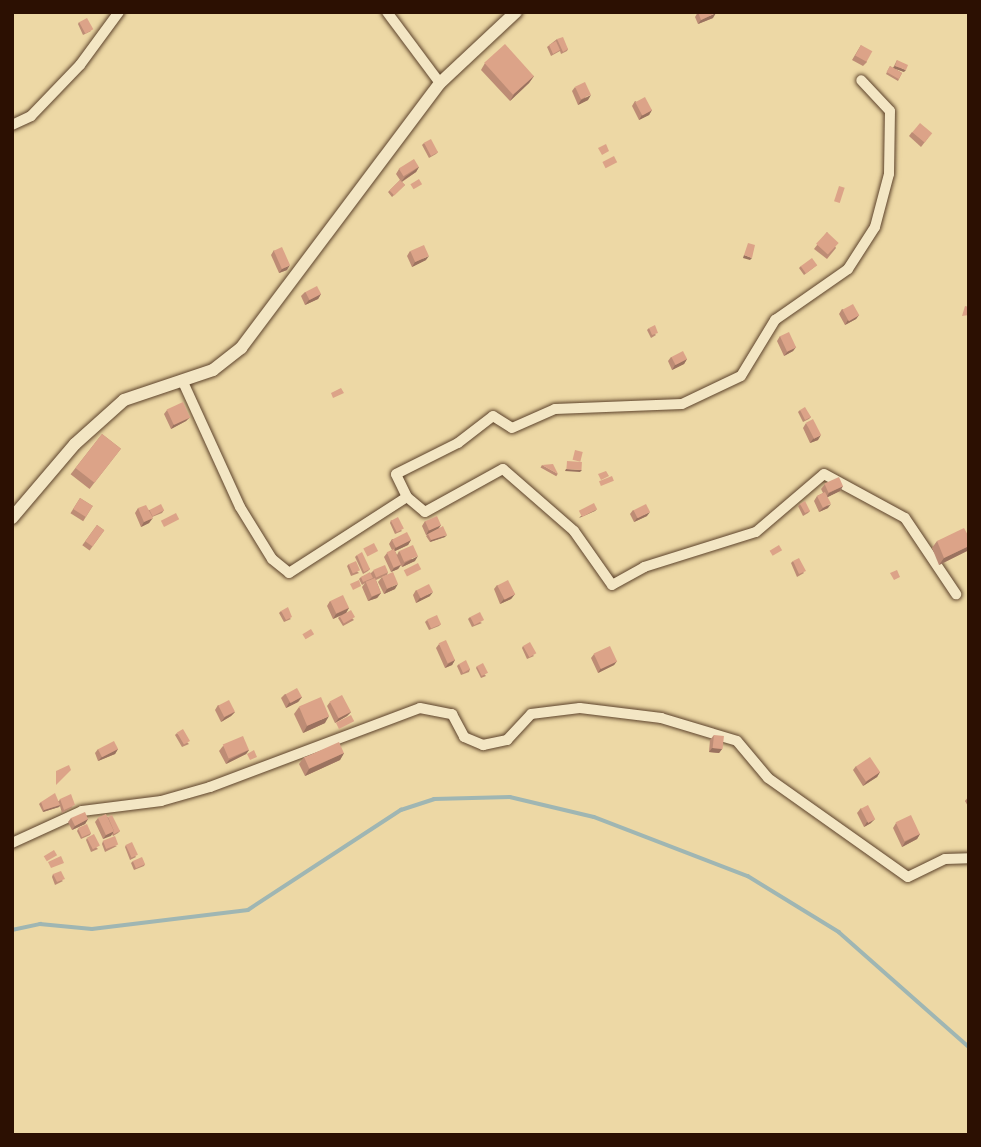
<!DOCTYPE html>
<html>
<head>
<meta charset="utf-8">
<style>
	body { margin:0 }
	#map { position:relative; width:981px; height:1147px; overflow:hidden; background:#edd8a5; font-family:Alegreya,serif }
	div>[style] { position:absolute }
	.stream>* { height:3.5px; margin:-1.75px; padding:0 1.75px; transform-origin:1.75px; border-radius:1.75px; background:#9fb6b3 }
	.roads { filter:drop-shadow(0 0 2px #5c422b) drop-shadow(0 0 2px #5c422b) }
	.minor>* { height:10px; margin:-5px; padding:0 5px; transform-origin:5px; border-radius:5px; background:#f3e6c4 }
	.tertiary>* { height:12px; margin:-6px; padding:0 6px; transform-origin:6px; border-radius:6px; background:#f3e6c4 }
	.wall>* { inset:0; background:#bd8c75; transform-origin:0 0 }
	.shaded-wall>* { inset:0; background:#9a725f }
	.building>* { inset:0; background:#dca388; transform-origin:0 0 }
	span { translate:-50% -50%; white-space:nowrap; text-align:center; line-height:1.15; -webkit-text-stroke:6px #f3e6c4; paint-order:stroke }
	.frame { position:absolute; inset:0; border:14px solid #2c1002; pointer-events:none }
</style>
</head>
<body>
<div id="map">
	<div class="stream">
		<div style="left:12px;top:930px;width:29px;rotate:-12deg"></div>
		<div style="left:40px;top:924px;width:52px;rotate:5.5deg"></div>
		<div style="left:92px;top:929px;width:157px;rotate:-6.9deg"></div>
		<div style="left:248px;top:910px;width:183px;rotate:-33.2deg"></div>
		<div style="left:401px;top:810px;width:35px;rotate:-18deg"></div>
		<div style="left:434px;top:799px;width:76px;rotate:-1.5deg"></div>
		<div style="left:510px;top:797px;width:86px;rotate:13.4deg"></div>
		<div style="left:594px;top:817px;width:165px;rotate:21deg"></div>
		<div style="left:748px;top:876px;width:107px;rotate:31.6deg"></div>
		<div style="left:839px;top:932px;width:174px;rotate:41.5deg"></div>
	</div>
	<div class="roads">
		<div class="minor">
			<div style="left:387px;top:12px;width:89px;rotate:53.3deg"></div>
			<div style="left:12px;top:125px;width:21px;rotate:-25deg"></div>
			<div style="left:31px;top:116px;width:71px;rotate:-46.1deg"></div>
			<div style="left:80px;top:65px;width:66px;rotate:-53.7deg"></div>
			<div style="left:183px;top:382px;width:137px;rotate:65.5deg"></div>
			<div style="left:240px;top:507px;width:61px;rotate:58.4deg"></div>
			<div style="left:272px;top:559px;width:22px;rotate:39deg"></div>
			<div style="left:289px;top:573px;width:140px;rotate:-32.8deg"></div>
			<div style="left:407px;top:497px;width:25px;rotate:-116deg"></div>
			<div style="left:396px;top:474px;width:69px;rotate:-26.6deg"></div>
			<div style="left:458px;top:443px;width:44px;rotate:-37.6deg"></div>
			<div style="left:493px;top:416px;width:22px;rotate:32deg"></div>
			<div style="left:512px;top:428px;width:47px;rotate:-23.8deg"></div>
			<div style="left:555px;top:409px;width:127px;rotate:-2.3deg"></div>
			<div style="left:682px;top:404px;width:65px;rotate:-25.4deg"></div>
			<div style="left:741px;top:376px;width:66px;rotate:-58.7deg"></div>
			<div style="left:775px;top:320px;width:89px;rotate:-34.9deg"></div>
			<div style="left:848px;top:269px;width:50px;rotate:-57.3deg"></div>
			<div style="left:875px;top:227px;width:55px;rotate:-75.2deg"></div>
			<div style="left:889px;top:174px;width:63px;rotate:-89.1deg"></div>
			<div style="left:890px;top:111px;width:42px;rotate:-133.1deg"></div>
			<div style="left:407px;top:497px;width:23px;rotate:40deg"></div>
			<div style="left:425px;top:512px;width:89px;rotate:-28.9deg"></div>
			<div style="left:503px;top:469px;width:94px;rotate:41.1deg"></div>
			<div style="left:574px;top:531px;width:66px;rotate:54.9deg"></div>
			<div style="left:612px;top:585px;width:37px;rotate:-29deg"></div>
			<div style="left:644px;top:567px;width:117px;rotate:-17.4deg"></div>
			<div style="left:756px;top:532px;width:89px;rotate:-40.5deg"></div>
			<div style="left:824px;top:474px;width:92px;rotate:28.5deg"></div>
			<div style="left:905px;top:518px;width:92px;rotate:56.1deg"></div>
			<div style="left:12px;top:843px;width:77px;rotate:-24.6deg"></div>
			<div style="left:82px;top:811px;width:80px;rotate:-7.2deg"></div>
			<div style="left:161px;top:801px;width:51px;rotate:-15.9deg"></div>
			<div style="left:210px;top:787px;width:224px;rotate:-20.6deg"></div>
			<div style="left:420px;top:708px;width:33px;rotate:11deg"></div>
			<div style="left:452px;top:714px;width:26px;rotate:62deg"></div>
			<div style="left:464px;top:737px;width:21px;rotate:23deg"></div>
			<div style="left:483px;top:745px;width:25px;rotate:-12deg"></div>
			<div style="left:507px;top:740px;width:35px;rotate:-47deg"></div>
			<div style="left:531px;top:714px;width:49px;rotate:-7deg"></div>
			<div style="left:580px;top:708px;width:82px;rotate:7deg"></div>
			<div style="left:661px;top:718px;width:79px;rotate:16.8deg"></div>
			<div style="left:737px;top:741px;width:48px;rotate:50deg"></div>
			<div style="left:768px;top:778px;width:171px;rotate:35.3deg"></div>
			<div style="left:908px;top:877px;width:41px;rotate:-25.9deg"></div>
			<div style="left:945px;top:859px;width:24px;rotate:-2deg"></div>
		</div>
		<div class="tertiary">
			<div style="left:12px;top:518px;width:97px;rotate:-49.6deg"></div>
			<div style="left:75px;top:444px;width:66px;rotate:-41.9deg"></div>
			<div style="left:124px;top:400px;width:94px;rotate:-18.6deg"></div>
			<div style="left:213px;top:370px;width:36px;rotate:-38deg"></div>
			<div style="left:241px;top:348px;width:331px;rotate:-53.1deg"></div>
			<div style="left:440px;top:83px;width:104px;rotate:-43.1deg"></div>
		</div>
	</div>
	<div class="wall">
		<div style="clip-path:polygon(698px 12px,713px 18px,698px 24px,695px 17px)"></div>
		<div style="clip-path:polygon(79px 22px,91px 31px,83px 35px,78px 24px)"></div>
		<div style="clip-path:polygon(557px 39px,568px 49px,567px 51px,561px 54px,560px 51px,551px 56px,547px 47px)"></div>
		<div style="clip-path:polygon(861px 45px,867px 62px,863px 66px,852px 60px)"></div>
		<div style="clip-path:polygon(897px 60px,904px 72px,894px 68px,902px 73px,898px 81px,886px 74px,890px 66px,893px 68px)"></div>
		<div style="clip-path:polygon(485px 63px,534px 76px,529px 83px,510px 101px,481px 70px)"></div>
		<div style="clip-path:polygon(575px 87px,588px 100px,578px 105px,572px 91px)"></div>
		<div style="clip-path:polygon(635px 101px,652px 110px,649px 115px,639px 120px,632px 106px)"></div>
		<div style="clip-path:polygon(912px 132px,928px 138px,921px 147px,909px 136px)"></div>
		<div style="clip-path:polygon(424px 143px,438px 152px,436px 154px,429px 158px,422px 145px)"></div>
		<div style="clip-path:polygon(419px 167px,416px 172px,402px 182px,405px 185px,392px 197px,388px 192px,400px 180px,396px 174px,399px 169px)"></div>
		<div style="clip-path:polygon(827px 232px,836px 248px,827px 259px,814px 249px)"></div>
		<div style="clip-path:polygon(274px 250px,287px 270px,279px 273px,271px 255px)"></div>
		<div style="clip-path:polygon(410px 251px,426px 260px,412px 267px,407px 256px)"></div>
		<div style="clip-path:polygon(817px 265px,804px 275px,799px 268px,801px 266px)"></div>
		<div style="clip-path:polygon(305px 292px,321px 294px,318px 299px,305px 305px,301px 296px)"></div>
		<div style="clip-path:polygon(842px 309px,859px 315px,856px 319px,845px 325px,839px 314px)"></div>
		<div style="clip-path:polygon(649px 328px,656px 335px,651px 338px,647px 330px)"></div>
		<div style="clip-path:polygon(780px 336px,796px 347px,793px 351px,784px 356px,777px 341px)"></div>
		<div style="clip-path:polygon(671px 357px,687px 359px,684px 364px,672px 370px,668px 361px)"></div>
		<div style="clip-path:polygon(167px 410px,190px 417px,186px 421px,171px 429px,164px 414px)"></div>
		<div style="clip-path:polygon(800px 410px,811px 417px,809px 419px,803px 422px,798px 412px)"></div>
		<div style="clip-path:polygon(806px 423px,818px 440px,810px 443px,803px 428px)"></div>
		<div style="left:102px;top:434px;width:24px;height:51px;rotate:38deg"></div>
		<div style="left:542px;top:465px;width:18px;height:3px;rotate:29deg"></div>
		<div style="clip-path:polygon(825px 484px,843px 486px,840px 491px,827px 497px,828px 508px,819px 512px,814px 501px,817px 496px,823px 493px,821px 489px)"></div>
		<div style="left:80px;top:498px;width:15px;height:18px;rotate:32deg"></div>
		<div style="clip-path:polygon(800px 504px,810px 511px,808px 513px,803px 516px,798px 506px)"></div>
		<div style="clip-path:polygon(138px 508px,149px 510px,164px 510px,162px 513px,152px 517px,149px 523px,141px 527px,135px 513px)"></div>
		<div style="clip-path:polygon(633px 510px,647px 516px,634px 522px,630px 514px)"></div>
		<div style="clip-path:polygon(391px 520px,402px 531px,395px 534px,390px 523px)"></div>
		<div style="clip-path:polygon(425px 521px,441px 525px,439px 528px,445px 537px,430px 542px,426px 536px,428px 534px,426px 535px,422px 526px)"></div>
		<div style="left:97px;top:525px;width:9px;height:25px;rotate:36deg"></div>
		<div style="clip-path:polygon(969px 537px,969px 549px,967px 551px,939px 565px,932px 548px,937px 541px)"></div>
		<div style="clip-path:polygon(392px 539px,411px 540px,408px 545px,395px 551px,397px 555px,399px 551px,415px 561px,402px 567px,401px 565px,398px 569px,391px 572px,384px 557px,387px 553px,392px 550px,389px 544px)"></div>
		<div style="clip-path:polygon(357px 555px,370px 569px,368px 571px,363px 574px,355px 557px)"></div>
		<div style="clip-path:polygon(793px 561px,804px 573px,797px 577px,791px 563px)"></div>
		<div style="clip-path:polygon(349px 564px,359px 573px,351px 576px,347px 566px)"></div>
		<div style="clip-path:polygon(373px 571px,388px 572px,387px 575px,376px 580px,381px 593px,377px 598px,368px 601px,362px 587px,365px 583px,362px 585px,359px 579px,361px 577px,371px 573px)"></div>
		<div style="clip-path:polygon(382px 577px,395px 589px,384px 594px,378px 582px)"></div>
		<div style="clip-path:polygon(497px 585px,515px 594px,511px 599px,500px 604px,494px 589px)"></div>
		<div style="clip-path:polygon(416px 590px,430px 596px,416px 603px,413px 595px)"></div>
		<div style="clip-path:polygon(330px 601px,349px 608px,346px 612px,354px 620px,343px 626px,338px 618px,341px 615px,333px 619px,327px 606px)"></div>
		<div style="clip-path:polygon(281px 611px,291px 619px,284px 622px,279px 613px)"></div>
		<div style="clip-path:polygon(470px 617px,482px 623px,472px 627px,468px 619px)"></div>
		<div style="clip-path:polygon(427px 620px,441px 624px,439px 626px,429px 630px,425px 622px)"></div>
		<div style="clip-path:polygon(439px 644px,455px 660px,452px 665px,445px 668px,436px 648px)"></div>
		<div style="clip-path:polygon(523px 646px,534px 656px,527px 659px,522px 648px)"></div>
		<div style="clip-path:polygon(594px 654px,617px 661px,614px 665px,598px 673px,591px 658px)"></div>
		<div style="clip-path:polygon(459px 664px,470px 669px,469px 672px,461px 675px,457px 666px)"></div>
		<div style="clip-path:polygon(477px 666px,486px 676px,481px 678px,476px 668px)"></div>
		<div style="clip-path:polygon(285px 694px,302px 697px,298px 702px,286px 708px,281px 698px)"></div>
		<div style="clip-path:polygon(330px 702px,351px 712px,347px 716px,335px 723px,327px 706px)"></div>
		<div style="clip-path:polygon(218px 705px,235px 712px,231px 716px,221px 722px,215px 710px)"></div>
		<div style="clip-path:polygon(299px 707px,325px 723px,303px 733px,294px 714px)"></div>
		<div style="clip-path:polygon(177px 733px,189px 744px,182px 747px,175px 735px)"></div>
		<div style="clip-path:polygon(714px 735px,722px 749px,719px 753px,709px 752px,710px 740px)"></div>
		<div style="clip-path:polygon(223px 746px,249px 750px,246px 754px,226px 764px,219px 751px)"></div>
		<div style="clip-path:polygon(98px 749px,118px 749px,115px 754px,98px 761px,95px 753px)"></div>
		<div style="clip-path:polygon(344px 753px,340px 760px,305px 776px,299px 764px,304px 757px)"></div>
		<div style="clip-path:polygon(856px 766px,880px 772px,877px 777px,863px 786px,853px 770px)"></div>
		<div style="clip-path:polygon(969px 796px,969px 808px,965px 801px)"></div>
		<div style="clip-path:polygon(60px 799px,73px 807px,62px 813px,60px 806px,59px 807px,43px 812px,39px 804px,41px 802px,59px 801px)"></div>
		<div style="clip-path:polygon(861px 808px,871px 823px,864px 827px,857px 813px)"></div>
		<div style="clip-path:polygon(108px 817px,120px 831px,118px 833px,113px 836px,112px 834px,103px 839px,95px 822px,98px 818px)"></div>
		<div style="clip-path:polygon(71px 818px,88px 819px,85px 824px,72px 830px,68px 822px)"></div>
		<div style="clip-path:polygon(896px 823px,920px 834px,917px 839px,902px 847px,893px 828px)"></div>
		<div style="clip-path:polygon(78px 829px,91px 833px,90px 835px,81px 839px,77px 831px)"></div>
		<div style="clip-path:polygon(87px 838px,98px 849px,91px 852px,86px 840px)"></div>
		<div style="clip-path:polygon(103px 841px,117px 846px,105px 852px,102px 844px)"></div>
		<div style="clip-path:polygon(126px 845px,136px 857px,130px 860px,125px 847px)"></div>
		<div style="clip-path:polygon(133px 861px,145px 864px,144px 866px,134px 870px,131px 863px)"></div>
		<div style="clip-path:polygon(53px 874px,63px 881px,55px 885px,52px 877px)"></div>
	</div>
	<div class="shaded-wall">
		<div style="clip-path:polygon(716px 13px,713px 18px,698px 24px,701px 20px)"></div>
		<div style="clip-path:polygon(895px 66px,906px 70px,904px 72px,893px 68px)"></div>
		<div style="clip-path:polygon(534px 76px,529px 83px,510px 101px,514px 94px)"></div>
		<div style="clip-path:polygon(591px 95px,588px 100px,578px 105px,581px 100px)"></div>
		<div style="clip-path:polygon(652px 110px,649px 115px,639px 120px,642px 115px)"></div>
		<div style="clip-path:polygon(419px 167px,416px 172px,401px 182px,405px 177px)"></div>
		<div style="clip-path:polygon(744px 255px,752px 258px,750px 260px,743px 258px)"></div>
		<div style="clip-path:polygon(429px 256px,426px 260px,412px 267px,415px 262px)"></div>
		<div style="clip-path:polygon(290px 265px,287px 270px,279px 273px,282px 269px)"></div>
		<div style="clip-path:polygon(321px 294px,318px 299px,305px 305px,309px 300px)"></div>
		<div style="clip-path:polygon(859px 315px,856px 319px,845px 325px,848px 320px)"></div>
		<div style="clip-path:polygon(796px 347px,793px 351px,784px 356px,788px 351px)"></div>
		<div style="clip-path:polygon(687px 359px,684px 364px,672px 370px,675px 365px)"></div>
		<div style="clip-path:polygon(190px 417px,186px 421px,171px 429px,174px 424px)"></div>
		<div style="clip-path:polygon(821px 435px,818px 440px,810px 443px,813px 439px)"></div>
		<div style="clip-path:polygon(566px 469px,582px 470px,580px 472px,565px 471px)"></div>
		<div style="clip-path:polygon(843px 486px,840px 491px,826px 498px,829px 493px)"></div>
		<div style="clip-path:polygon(831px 504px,828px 508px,819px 512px,823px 508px)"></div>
		<div style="clip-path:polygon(597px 509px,595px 511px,579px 518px,581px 516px)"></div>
		<div style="clip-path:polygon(650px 512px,647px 516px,634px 522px,637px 518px)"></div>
		<div style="clip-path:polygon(153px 518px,149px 523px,141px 527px,144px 522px)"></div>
		<div style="clip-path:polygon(441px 525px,438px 529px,426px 535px,429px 530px)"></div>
		<div style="clip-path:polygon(447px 535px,445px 537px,430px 542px,431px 540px)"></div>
		<div style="clip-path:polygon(411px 540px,408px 545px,393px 552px,396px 547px)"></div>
		<div style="clip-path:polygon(969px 546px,967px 551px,939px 565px,944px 558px)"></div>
		<div style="clip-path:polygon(418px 556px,415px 561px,402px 567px,405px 563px)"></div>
		<div style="clip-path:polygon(401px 565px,398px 569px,391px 572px,394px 568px)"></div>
		<div style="clip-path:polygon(398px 584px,395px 589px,384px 594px,387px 589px)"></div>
		<div style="clip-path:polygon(433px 592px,430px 596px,416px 603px,420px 598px)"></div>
		<div style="clip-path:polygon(381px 593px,377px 598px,368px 601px,372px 597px)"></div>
		<div style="clip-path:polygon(515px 594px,511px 599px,500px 604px,504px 599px)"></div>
		<div style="clip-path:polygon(349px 608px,346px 613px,333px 619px,336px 614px)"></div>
		<div style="clip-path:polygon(455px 660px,452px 665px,445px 668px,448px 664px)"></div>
		<div style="clip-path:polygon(617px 661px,614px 665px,598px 673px,601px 668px)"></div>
		<div style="clip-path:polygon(302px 697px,298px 702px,286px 708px,289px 703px)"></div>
		<div style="clip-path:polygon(235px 712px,231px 716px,221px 722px,225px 717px)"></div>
		<div style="clip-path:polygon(351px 712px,347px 716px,335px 723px,339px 718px)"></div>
		<div style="clip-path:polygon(329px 716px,325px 723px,303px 733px,307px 726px)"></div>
		<div style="clip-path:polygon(712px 748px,722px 749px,719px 753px,709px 752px)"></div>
		<div style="clip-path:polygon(118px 749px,115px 754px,98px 761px,102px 757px)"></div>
		<div style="clip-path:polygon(249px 750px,246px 754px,226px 764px,229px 760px)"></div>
		<div style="clip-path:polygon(344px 753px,340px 760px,305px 776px,309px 769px)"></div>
		<div style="clip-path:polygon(880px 772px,877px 777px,863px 786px,867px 781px)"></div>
		<div style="clip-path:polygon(60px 805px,59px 807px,43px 812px,44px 810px)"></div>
		<div style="clip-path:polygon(88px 819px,85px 824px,72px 830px,75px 826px)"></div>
		<div style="clip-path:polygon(875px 819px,871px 823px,864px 827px,867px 822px)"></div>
		<div style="clip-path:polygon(114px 831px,111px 836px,103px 839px,106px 835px)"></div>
		<div style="clip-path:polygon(920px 834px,917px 839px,902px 847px,905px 842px)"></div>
	</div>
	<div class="building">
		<div style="clip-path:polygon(698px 12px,716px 12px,716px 13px,701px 20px)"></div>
		<div style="left:87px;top:18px;width:13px;height:9px;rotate:61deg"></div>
		<div style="clip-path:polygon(563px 37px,568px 49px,563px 52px,557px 39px)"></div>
		<div style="clip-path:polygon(556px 41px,560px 50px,553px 54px,549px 45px)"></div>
		<div style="left:505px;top:44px;width:43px;height:28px;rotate:48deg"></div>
		<div style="left:861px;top:45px;width:13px;height:12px;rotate:29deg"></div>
		<div style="clip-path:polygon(897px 60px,908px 65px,906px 70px,895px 66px)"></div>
		<div style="left:890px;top:66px;width:14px;height:7px;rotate:30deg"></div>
		<div style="left:585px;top:82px;width:14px;height:11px;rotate:65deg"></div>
		<div style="left:645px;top:97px;width:15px;height:11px;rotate:62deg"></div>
		<div style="left:920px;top:123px;width:16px;height:12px;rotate:40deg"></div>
		<div style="left:431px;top:139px;width:15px;height:8px;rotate:62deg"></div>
		<div style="clip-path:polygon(606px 144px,609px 151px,602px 155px,598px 148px)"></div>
		<div style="left:614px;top:156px;width:7px;height:13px;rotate:63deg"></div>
		<div style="left:414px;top:159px;width:9px;height:18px;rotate:58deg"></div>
		<div style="left:419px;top:179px;width:6px;height:10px;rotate:59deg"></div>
		<div style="left:400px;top:180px;width:7px;height:15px;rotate:45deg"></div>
		<div style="left:839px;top:186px;width:6px;height:16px;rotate:18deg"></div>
		<div style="left:827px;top:232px;width:16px;height:16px;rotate:43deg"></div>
		<div style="clip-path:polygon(748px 243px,755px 245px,752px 258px,744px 255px)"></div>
		<div style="left:424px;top:245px;width:12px;height:15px;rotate:66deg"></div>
		<div style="left:282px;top:247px;width:20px;height:9px;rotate:66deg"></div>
		<div style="left:812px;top:258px;width:9px;height:14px;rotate:54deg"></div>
		<div style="left:317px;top:286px;width:9px;height:13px;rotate:63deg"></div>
		<div style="left:853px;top:304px;width:13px;height:12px;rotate:61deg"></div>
		<div style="clip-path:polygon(965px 306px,969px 307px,969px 315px,962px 316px)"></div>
		<div style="clip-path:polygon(655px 325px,658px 333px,652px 335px,649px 328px)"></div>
		<div style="left:789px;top:332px;width:17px;height:10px;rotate:65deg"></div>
		<div style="left:683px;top:351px;width:9px;height:13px;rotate:63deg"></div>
		<div style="clip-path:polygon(341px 388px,344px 393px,333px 398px,331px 393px)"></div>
		<div style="left:183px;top:402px;width:17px;height:18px;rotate:65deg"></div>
		<div style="clip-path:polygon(805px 407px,811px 417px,805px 420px,800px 410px)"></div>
		<div style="left:813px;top:419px;width:18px;height:8px;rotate:63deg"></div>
		<div style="left:102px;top:434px;width:24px;height:43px;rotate:38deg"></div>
		<div style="left:575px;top:450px;width:8px;height:10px;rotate:14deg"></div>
		<div style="left:567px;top:461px;width:15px;height:8px;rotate:4deg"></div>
		<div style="clip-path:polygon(553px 464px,558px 474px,542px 465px)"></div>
		<div style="clip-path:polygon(606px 471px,609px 476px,601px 480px,598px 474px)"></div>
		<div style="left:612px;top:476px;width:5px;height:14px;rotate:68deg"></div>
		<div style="left:839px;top:477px;width:10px;height:16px;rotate:66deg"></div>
		<div style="left:825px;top:492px;width:13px;height:9px;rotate:63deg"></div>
		<div style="left:80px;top:498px;width:15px;height:13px;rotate:32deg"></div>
		<div style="clip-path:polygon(805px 501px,810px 511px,805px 513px,800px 504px)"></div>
		<div style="left:594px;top:503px;width:7px;height:17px;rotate:63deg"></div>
		<div style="left:161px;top:504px;width:7px;height:13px;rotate:63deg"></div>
		<div style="left:646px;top:504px;width:9px;height:14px;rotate:63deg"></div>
		<div style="clip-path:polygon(146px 505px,153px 518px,144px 522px,138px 508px)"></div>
		<div style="left:176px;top:513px;width:7px;height:17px;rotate:63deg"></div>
		<div style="left:437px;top:516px;width:10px;height:13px;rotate:66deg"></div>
		<div style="left:398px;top:517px;width:13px;height:8px;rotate:63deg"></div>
		<div style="left:97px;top:525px;width:9px;height:20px;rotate:36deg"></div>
		<div style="clip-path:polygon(443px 526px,447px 535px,431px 540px,428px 534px)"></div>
		<div style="clip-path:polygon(964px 528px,969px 537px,969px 546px,944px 558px,937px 541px)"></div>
		<div style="left:407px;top:532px;width:9px;height:17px;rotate:63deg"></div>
		<div style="left:374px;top:543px;width:9px;height:12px;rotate:63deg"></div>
		<div style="left:413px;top:545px;width:12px;height:15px;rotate:66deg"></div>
		<div style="left:779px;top:545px;width:6px;height:11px;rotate:59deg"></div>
		<div style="left:394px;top:549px;width:17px;height:8px;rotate:66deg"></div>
		<div style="clip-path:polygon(362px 552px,370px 569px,364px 572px,357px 555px)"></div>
		<div style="clip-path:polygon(799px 558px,806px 571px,799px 574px,793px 561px)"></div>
		<div style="left:356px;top:561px;width:10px;height:8px;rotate:66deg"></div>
		<div style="left:418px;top:563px;width:7px;height:16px;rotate:63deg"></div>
		<div style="left:385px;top:565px;width:8px;height:13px;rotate:67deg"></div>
		<div style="clip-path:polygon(897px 570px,900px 577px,894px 580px,890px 573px)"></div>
		<div style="clip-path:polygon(370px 572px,373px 578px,363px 582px,361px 577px)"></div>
		<div style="left:393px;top:572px;width:13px;height:12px;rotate:67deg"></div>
		<div style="left:375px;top:578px;width:16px;height:10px;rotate:68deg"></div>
		<div style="clip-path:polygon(359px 580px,361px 586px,353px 590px,350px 584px)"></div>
		<div style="left:508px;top:580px;width:16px;height:12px;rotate:63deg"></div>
		<div style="left:429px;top:584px;width:9px;height:14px;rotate:63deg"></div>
		<div style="left:343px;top:595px;width:14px;height:14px;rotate:65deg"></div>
		<div style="clip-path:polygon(288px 607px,292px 617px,286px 620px,281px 611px)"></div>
		<div style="left:351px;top:610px;width:8px;height:13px;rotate:60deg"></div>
		<div style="left:480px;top:612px;width:9px;height:11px;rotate:63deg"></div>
		<div style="left:437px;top:615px;width:10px;height:11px;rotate:66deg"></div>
		<div style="left:311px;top:629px;width:6px;height:10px;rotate:59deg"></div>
		<div style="left:446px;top:640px;width:22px;height:8px;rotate:66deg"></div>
		<div style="left:530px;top:642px;width:13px;height:8px;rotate:61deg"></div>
		<div style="left:610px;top:646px;width:17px;height:18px;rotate:65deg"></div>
		<div style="clip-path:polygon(466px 660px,470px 669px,463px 673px,459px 664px)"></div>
		<div style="left:483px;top:663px;width:11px;height:7px;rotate:63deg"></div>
		<div style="left:297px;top:688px;width:10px;height:13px;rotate:61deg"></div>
		<div style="left:342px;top:695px;width:19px;height:14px;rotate:62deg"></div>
		<div style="left:321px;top:697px;width:21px;height:24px;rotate:67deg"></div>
		<div style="left:229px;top:700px;width:13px;height:12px;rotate:63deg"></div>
		<div style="left:351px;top:715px;width:7px;height:17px;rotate:63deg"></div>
		<div style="left:183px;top:729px;width:14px;height:7px;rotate:60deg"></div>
		<div style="left:714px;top:735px;width:10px;height:13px;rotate:6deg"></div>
		<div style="left:243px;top:736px;width:15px;height:22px;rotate:67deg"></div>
		<div style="left:114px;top:741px;width:9px;height:18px;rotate:63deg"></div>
		<div style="left:339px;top:742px;width:12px;height:38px;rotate:66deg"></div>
		<div style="clip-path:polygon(254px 750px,257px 757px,250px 760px,247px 754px)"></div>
		<div style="left:870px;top:757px;width:18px;height:17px;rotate:56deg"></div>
		<div style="clip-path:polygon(69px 765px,71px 770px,56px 785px,56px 771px)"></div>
		<div style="clip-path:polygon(55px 793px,60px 805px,44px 810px,41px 802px)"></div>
		<div style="clip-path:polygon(71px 794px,75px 805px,64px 810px,60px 799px)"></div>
		<div style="left:868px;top:805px;width:16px;height:8px;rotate:63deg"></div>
		<div style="clip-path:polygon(85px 812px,88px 819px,75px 826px,71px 818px)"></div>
		<div style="left:106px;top:814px;width:19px;height:9px;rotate:65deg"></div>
		<div style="clip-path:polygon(112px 815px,120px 831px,114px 834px,113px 832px,114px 831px,108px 817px)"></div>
		<div style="left:911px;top:815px;width:21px;height:17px;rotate:65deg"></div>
		<div style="left:87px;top:824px;width:10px;height:10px;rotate:66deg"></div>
		<div style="left:94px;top:834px;width:13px;height:8px;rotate:63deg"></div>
		<div style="left:115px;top:836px;width:9px;height:13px;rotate:69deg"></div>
		<div style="left:132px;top:842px;width:14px;height:7px;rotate:65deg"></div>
		<div style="left:54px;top:850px;width:6px;height:12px;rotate:59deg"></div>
		<div style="clip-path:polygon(61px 856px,64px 863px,51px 868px,48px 862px)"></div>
		<div style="left:142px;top:857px;width:8px;height:10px;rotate:67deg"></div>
		<div style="clip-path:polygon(61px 871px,65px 879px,57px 882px,53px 874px)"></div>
	</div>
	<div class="frame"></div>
</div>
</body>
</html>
